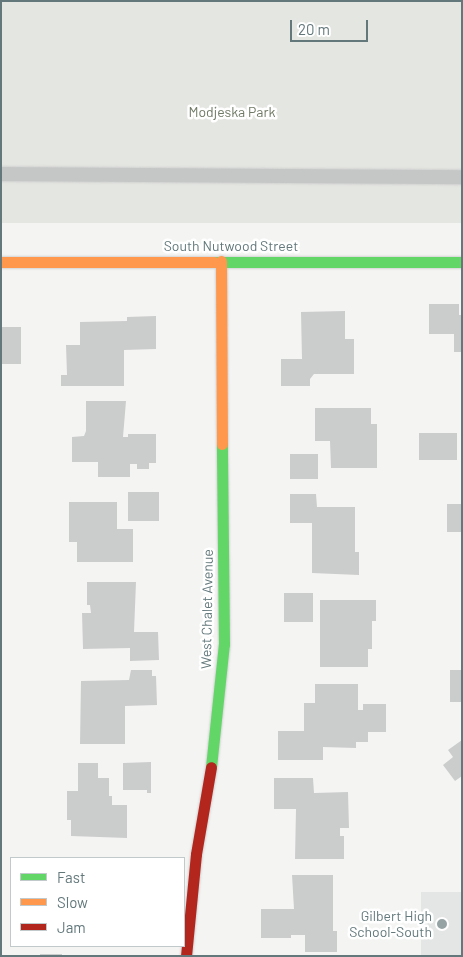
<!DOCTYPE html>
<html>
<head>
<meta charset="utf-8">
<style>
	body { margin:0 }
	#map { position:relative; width:463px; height:957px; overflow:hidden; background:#f4f4f3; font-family:Barlow,sans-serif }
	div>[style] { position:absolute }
	.built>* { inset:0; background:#e4e5e5; transform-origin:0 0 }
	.green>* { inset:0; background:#e4e6e1; transform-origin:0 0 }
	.building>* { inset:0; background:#cbcccc; transform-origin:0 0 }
	.roads { filter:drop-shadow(0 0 1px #cfd0d0) drop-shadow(0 0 1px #cfd0d0) }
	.lane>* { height:14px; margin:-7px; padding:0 7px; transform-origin:7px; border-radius:7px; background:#c5c7c7 }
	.fast>* { height:11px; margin:-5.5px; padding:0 5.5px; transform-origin:5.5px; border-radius:5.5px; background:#63d668 }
	.slow>* { height:11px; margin:-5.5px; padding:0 5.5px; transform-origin:5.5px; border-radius:5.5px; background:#ff974d }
	.jam>* { height:11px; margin:-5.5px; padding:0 5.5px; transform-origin:5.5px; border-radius:5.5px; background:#b3261e }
	.dots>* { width:14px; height:14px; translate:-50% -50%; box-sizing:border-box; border:2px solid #fff; border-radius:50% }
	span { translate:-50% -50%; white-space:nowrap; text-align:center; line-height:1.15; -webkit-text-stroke:5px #fff; paint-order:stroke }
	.park-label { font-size:14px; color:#6f7965 }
	.street-label { font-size:14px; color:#63787b }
	.poi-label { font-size:14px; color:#63787b }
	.right { translate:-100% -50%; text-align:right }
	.frame { position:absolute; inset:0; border:2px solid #63787b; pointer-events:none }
	.legend { position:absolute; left:10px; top:857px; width:175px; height:90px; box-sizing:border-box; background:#fff; border:1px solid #c1c9ca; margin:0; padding:6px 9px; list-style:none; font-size:15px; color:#63787b }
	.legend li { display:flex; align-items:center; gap:10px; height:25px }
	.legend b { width:25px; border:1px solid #c1c9ca }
	.scale { position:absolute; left:290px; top:20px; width:78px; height:22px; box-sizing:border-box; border:2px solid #63787b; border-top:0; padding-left:6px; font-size:15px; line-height:18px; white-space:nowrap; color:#63787b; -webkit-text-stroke:4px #fff; paint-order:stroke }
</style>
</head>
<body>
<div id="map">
	<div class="built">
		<div style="left:462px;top:892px;width:64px;height:41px;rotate:90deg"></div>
	</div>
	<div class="green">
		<div style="left:1px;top:1px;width:461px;height:222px"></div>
	</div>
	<div class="building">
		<div style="clip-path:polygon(429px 304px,459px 304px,459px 315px,462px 315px,462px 352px,454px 352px,454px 334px,429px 334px)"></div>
		<div style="clip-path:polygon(345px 311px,345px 339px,354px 339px,354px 374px,314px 374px,310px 379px,310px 386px,281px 386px,281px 359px,302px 359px,301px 312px)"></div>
		<div style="clip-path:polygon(156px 316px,156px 349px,124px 350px,124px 386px,61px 386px,61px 375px,67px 375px,66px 345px,80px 345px,80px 322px,127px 321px,127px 317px)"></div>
		<div style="left:1px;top:327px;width:20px;height:37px"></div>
		<div style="clip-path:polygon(86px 401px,126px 401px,123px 437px,128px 437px,128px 434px,156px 434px,156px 463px,149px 463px,149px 469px,137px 469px,137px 464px,130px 464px,130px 477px,98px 477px,98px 462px,72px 462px,72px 437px,84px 436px,86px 431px)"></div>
		<div style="clip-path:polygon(315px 408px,371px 408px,371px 424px,377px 424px,377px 468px,331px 468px,330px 441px,315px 441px)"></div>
		<div style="left:419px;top:433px;width:38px;height:27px"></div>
		<div style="left:290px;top:454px;width:28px;height:25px"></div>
		<div style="left:128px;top:492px;width:31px;height:29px"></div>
		<div style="clip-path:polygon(290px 494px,316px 494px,317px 507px,355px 507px,355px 552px,359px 552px,359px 575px,312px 573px,312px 523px,290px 523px)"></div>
		<div style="clip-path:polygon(69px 502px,117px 502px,117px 529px,133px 529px,133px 562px,77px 562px,77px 542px,69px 542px)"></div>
		<div style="left:447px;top:504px;width:15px;height:28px"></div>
		<div style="clip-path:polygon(87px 582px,136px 582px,134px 632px,158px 632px,159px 660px,130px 661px,130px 648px,83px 649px,82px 613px,91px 613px,90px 605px,87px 605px)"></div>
		<div style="left:284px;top:593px;width:29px;height:29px"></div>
		<div style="clip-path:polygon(320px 600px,376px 600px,376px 621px,372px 621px,372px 649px,368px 649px,368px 667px,320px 667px)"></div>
		<div style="clip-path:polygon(131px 670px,152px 670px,152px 676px,156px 676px,157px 705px,125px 706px,125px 744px,80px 744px,81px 681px,129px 680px)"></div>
		<div style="left:450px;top:670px;width:12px;height:32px"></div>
		<div style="clip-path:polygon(315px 684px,358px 684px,358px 710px,363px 710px,363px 704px,386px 704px,386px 732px,368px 732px,368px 742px,356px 742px,356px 748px,323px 747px,323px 760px,278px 760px,278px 731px,304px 731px,304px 703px,315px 703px)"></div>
		<div style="clip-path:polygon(462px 740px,462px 776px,455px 781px,443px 765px,453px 757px,448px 750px)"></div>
		<div style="clip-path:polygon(151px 762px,151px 793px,147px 793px,147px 790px,123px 790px,123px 763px)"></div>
		<div style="clip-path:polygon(78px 763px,98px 763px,98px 778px,109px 778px,109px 796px,112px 796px,112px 805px,127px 805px,127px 838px,71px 836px,71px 820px,67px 820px,67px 791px,78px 791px)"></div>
		<div style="clip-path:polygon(274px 778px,313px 778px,314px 793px,348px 792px,349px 828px,340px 828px,340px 836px,344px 836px,344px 859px,295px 859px,296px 809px,274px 809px)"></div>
		<div style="clip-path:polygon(292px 875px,333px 875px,333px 931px,337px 931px,337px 952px,305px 952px,305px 935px,291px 935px,291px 938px,261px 938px,261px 909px,294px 909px)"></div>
		<div style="left:40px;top:954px;width:22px;height:2px"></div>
	</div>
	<div class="roads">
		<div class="lane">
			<div style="left:1px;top:174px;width:461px;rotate:0.4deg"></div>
		</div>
		<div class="fast">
			<div style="left:214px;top:262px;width:248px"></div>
			<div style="left:211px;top:767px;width:124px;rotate:-84deg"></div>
			<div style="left:224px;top:644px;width:200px;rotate:-90.6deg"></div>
		</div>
		<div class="slow">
			<div style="left:221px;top:261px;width:183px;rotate:89.7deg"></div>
			<div style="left:1px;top:262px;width:213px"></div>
		</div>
		<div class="jam">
			<div style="left:186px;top:956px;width:102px;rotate:-84.4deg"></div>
			<div style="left:196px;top:854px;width:88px;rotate:-80.2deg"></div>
		</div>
	</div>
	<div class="dots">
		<div style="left:442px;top:924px;background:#96a3a5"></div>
	</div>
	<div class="park-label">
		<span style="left:232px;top:112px">Modjeska Park</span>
	</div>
	<div class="street-label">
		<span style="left:231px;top:246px">South Nutwood Street</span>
		<span style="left:207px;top:609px;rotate:-89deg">West Chalet Avenue</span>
	</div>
	<div class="poi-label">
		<span class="right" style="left:432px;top:924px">Gilbert High<br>School-South</span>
	</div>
	<div class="frame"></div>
	<ul class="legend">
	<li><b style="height:6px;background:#63d668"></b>Fast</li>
	<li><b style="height:6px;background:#ff974d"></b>Slow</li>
	<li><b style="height:6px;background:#b3261e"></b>Jam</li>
	</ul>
	<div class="scale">20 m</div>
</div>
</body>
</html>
